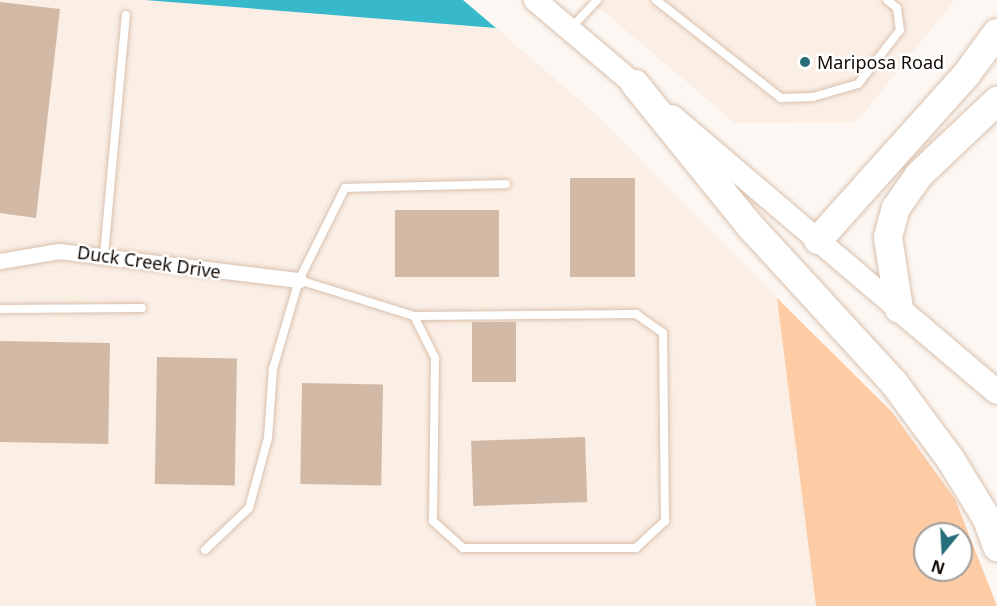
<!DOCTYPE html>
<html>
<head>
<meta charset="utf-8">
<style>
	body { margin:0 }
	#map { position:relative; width:997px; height:606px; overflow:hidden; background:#fcf7f3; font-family:"Noto Sans",sans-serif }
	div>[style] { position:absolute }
	.built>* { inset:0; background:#fbeee4 }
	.green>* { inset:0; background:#fdcba4 }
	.water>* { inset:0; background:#38b9cb }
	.building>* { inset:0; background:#d1b9a6; transform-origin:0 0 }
	.roads { filter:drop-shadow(0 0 2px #d9c1ae) drop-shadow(0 0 2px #d9c1ae) }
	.service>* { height:8px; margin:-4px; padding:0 4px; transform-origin:4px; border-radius:4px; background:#fff }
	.minor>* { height:15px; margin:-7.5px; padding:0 7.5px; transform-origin:7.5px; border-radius:7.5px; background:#fff }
	.secondary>* { height:22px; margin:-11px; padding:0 11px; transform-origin:11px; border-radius:11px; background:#fff }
	.primary>* { height:24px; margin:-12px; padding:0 12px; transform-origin:12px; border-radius:12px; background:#fff }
	.motorway>* { height:28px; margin:-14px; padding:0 14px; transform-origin:14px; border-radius:14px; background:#fff }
	.dots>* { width:16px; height:16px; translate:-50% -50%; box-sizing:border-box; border:3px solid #fff; border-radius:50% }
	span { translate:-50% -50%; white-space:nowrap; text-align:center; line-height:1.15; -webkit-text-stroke:5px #fff; paint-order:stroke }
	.poi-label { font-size:18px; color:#130b05 }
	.left { translate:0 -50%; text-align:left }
	.street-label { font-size:18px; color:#130b05 }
	.north { position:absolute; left:913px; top:522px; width:60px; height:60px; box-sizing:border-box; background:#fff; border:2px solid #a19d9b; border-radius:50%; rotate:198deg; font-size:16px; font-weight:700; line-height:24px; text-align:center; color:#130b05 }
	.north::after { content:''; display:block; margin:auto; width:21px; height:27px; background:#266e79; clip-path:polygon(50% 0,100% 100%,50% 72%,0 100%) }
</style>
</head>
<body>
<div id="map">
	<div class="built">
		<div style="clip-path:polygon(0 0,145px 0,496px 28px,600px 118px,777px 298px,816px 606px,0 606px)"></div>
		<div style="clip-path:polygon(590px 0,955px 0,856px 122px,735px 123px)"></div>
	</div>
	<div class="green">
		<div style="clip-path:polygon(evenodd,777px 298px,892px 412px,955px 499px,997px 606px,816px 606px,777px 298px,925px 534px,961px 534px,961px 570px,925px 570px,925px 534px)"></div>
	</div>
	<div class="water">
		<div style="clip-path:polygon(145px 0,463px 0,496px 28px)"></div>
	</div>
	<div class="building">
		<div style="clip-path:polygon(0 2px,60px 9px,36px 218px,0 213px)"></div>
		<div style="left:635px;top:178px;width:99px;height:65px;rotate:90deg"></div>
		<div style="left:395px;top:210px;width:104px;height:67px"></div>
		<div style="left:472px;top:322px;width:44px;height:60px"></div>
		<div style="left:0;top:341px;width:110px;height:101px;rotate:1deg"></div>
		<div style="left:157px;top:357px;width:80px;height:127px;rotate:1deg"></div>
		<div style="left:302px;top:383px;width:81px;height:101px;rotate:1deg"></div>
		<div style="left:585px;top:437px;width:65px;height:114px;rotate:88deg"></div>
	</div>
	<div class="roads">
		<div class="service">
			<div style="left:656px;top:0;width:159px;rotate:38.1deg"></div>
			<div style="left:781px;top:98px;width:32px;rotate:-2deg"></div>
			<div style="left:813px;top:97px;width:47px;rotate:-16.1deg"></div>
			<div style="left:858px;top:84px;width:68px;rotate:-52.1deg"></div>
			<div style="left:900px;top:30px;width:22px;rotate:-98deg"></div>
			<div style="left:897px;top:8px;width:13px;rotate:-141deg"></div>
			<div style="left:571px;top:28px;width:38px;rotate:-47deg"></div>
			<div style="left:104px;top:255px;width:241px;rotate:-84.8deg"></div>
			<div style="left:299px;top:280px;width:121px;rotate:17.4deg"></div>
			<div style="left:414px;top:316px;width:47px;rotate:63.4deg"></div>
			<div style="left:435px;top:358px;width:163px;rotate:90.7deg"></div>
			<div style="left:433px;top:521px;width:40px;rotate:42deg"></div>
			<div style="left:463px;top:548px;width:173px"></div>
			<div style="left:636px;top:548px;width:40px;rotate:-43deg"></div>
			<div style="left:665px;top:521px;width:188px;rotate:-90.6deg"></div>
			<div style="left:663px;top:333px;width:33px;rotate:-145deg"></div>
			<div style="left:636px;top:314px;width:222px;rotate:179.5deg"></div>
			<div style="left:0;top:309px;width:142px;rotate:-0.4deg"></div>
			<div style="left:205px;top:550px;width:61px;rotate:-43.7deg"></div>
			<div style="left:249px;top:508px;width:73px;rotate:-74.8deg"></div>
			<div style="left:268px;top:438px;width:69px;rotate:-85.9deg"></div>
			<div style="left:273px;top:369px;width:93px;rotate:-73.7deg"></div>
			<div style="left:299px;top:280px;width:103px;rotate:-63.4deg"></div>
			<div style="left:345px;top:188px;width:161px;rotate:-1.4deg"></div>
		</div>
		<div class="minor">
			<div style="left:0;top:261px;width:60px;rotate:-9.6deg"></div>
			<div style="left:59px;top:251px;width:242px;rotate:6.9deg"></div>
		</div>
		<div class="secondary">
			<div style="left:535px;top:0;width:147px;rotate:40.3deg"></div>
			<div style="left:672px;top:116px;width:298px;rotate:40.4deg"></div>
		</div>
		<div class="primary">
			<div style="left:899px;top:309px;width:128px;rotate:40.3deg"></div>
		</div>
		<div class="motorway">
			<div style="left:635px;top:84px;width:184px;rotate:51deg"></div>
			<div style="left:751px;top:227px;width:212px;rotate:47.5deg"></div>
			<div style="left:894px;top:383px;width:96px;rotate:53.5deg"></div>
			<div style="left:951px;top:460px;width:69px;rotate:58.6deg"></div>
			<div style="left:987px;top:519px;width:30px;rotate:70deg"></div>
			<div style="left:818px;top:240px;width:222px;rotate:-48.1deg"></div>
			<div style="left:966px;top:75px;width:52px;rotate:-53.6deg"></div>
			<div style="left:899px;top:309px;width:73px;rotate:-98.7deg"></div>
			<div style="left:888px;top:237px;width:30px;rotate:-75deg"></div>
			<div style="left:896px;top:208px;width:40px;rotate:-55.1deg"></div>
			<div style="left:919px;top:175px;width:108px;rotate:-43.5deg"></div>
		</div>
	</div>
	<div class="dots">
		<div style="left:805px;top:62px;background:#266e79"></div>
	</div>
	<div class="poi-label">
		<span class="left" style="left:817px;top:62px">Mariposa Road</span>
	</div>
	<div class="street-label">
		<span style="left:149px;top:262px;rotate:8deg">Duck Creek Drive</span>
	</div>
	<div class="north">N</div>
</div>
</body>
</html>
